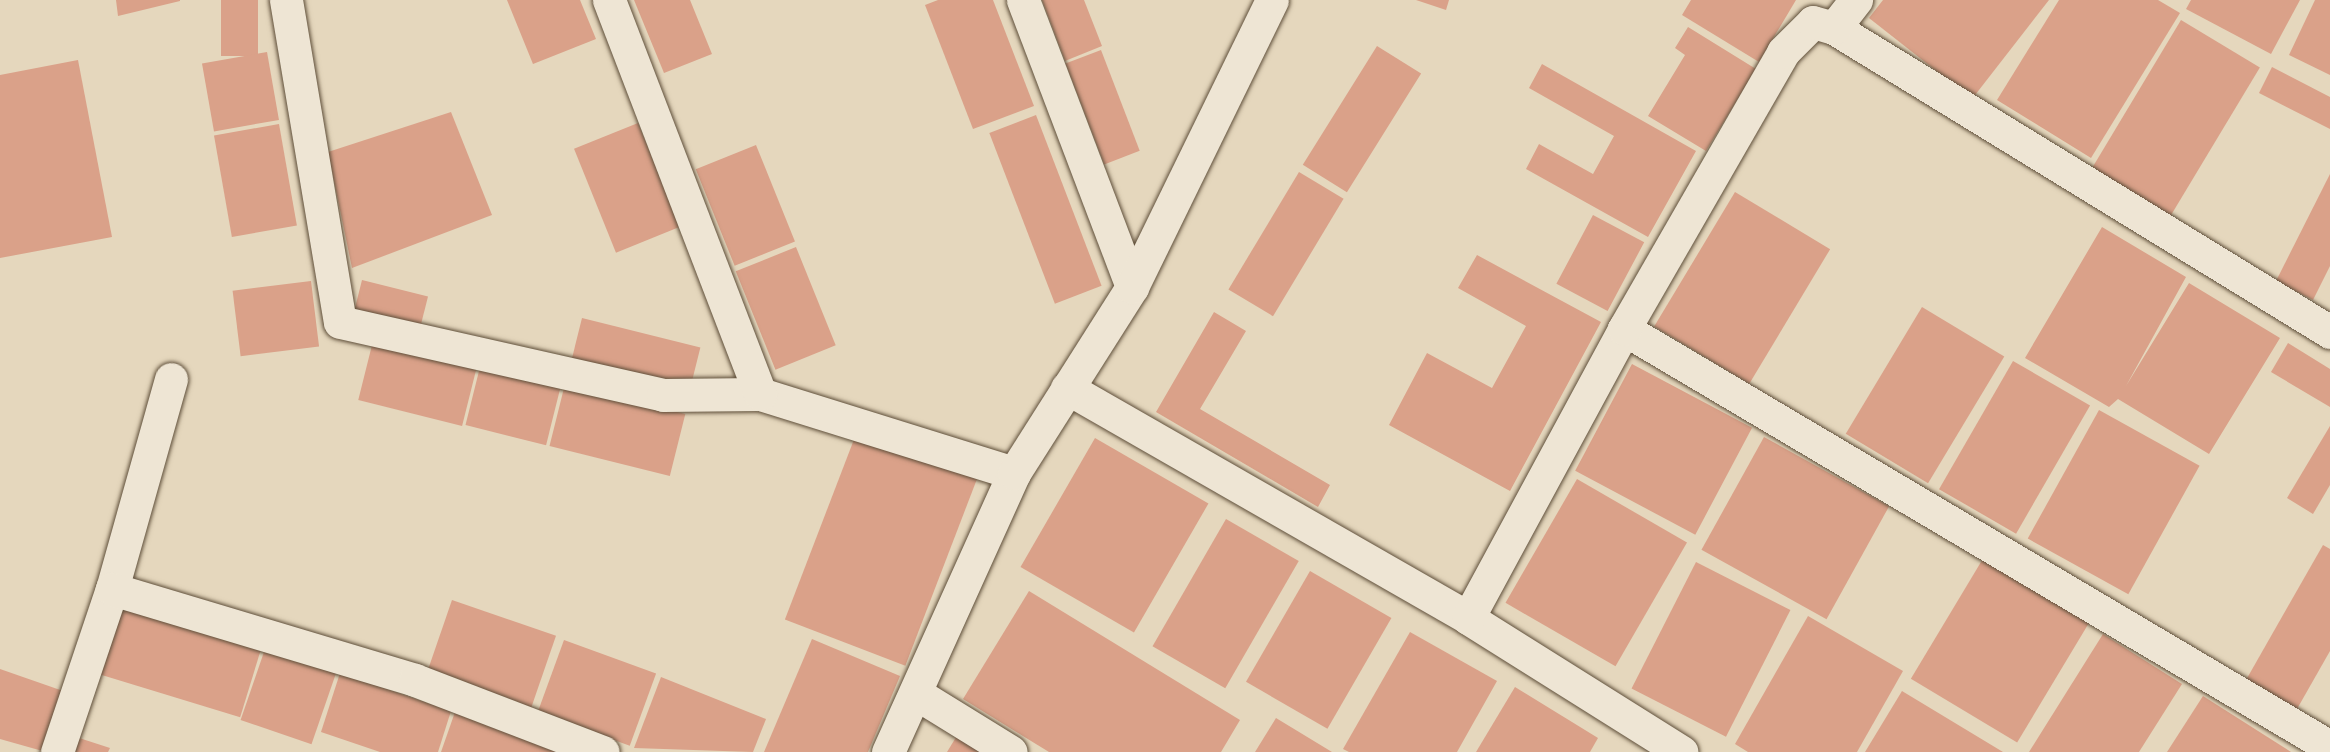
<!DOCTYPE html>
<html>
<head>
<meta charset="utf-8">
<style>
	body { margin:0 }
	#map { position:relative; width:2330px; height:752px; overflow:hidden; background:#e5d7bd; font-family:"EB Garamond",serif }
	div>[style] { position:absolute }
	.building>* { inset:0; background:#daa189; transform-origin:0 0 }
	.roads { filter:drop-shadow(0 0 2px #5e4e39) drop-shadow(0 0 2px #5e4e39) }
	.street>* { height:33px; margin:-16.5px; padding:0 16.5px; transform-origin:16.5px; border-radius:16.5px; background:#eee5d4 }
	span { translate:-50% -50%; white-space:nowrap; text-align:center; line-height:1.15; -webkit-text-stroke:5px #eee5d4; paint-order:stroke }
</style>
</head>
<body>
<div id="map">
	<div class="building">
		<div style="clip-path:polygon(116px 0,180px 0,180px 1px,118px 16px)"></div>
		<div style="left:221px;top:0;width:37px;height:56px"></div>
		<div style="clip-path:polygon(507px 0,580px 0,596px 39px,533px 64px)"></div>
		<div style="clip-path:polygon(634px 0,690px 0,712px 54px,664px 73px)"></div>
		<div style="clip-path:polygon(938px 0,993px 0,1034px 106px,973px 129px,925px 5px)"></div>
		<div style="clip-path:polygon(1042px 0,1084px 0,1102px 46px,1065px 61px)"></div>
		<div style="clip-path:polygon(1416px 0,1449px 0,1446px 10px)"></div>
		<div style="clip-path:polygon(1691px 0,1796px 0,1759px 62px,1682px 15px)"></div>
		<div style="clip-path:polygon(1883px 0,2049px 0,1972px 99px,1869px 18px)"></div>
		<div style="clip-path:polygon(2059px 0,2158px 0,2180px 13px,2091px 158px,1997px 100px)"></div>
		<div style="clip-path:polygon(2191px 0,2300px 0,2271px 54px,2186px 9px)"></div>
		<div style="clip-path:polygon(2315px 0,2330px 0,2330px 75px,2289px 55px)"></div>
		<div style="left:2181px;top:20px;width:92px;height:177px;rotate:31deg"></div>
		<div style="clip-path:polygon(1688px 27px,1756px 69px,1706px 151px,1648px 116px,1685px 55px,1675px 48px)"></div>
		<div style="left:1377px;top:46px;width:52px;height:140px;rotate:32deg"></div>
		<div style="left:1101px;top:50px;width:108px;height:38px;rotate:69deg"></div>
		<div style="left:267px;top:52px;width:69px;height:66px;rotate:80deg"></div>
		<div style="clip-path:polygon(78px 60px,112px 237px,0 258px,0 75px)"></div>
		<div style="clip-path:polygon(1542px 64px,1696px 151px,1648px 237px,1526px 169px,1539px 144px,1593px 174px,1614px 136px,1529px 88px)"></div>
		<div style="clip-path:polygon(2272px 67px,2330px 97px,2330px 129px,2259px 93px)"></div>
		<div style="clip-path:polygon(451px 112px,492px 215px,352px 268px,328px 152px)"></div>
		<div style="left:1036px;top:115px;width:183px;height:50px;rotate:69deg"></div>
		<div style="left:638px;top:123px;width:112px;height:69px;rotate:68deg"></div>
		<div style="left:279px;top:124px;width:103px;height:66px;rotate:80deg"></div>
		<div style="left:756px;top:145px;width:104px;height:65px;rotate:68deg"></div>
		<div style="left:1299px;top:172px;width:52px;height:137px;rotate:31deg"></div>
		<div style="clip-path:polygon(2330px 174px,2330px 266px,2313px 300px,2276px 281px)"></div>
		<div style="left:1735px;top:192px;width:111px;height:157px;rotate:31deg"></div>
		<div style="left:1593px;top:215px;width:58px;height:78px;rotate:28deg"></div>
		<div style="clip-path:polygon(2102px 227px,2186px 277px,2126px 386px,2189px 283px,2280px 338px,2209px 454px,2118px 399px,2109px 407px,2025px 358px)"></div>
		<div style="left:796px;top:247px;width:106px;height:65px;rotate:68deg"></div>
		<div style="clip-path:polygon(1477px 255px,1601px 322px,1510px 491px,1389px 425px,1427px 353px,1492px 388px,1526px 326px,1458px 288px)"></div>
		<div style="left:362px;top:280px;width:68px;height:30px;rotate:14deg"></div>
		<div style="left:311px;top:281px;width:66px;height:79px;rotate:83deg"></div>
		<div style="left:1922px;top:307px;width:96px;height:148px;rotate:31deg"></div>
		<div style="clip-path:polygon(1214px 312px,1246px 331px,1200px 409px,1330px 485px,1318px 507px,1156px 412px)"></div>
		<div style="left:582px;top:318px;width:122px;height:45px;rotate:14deg"></div>
		<div style="left:374px;top:337px;width:107px;height:65px;rotate:14deg"></div>
		<div style="clip-path:polygon(2288px 343px,2330px 369px,2330px 407px,2271px 372px)"></div>
		<div style="left:2013px;top:361px;width:89px;height:148px;rotate:30deg"></div>
		<div style="left:481px;top:363px;width:83px;height:64px;rotate:14deg"></div>
		<div style="left:1632px;top:364px;width:136px;height:121px;rotate:28deg"></div>
		<div style="left:565px;top:384px;width:124px;height:64px;rotate:14deg"></div>
		<div style="left:2099px;top:410px;width:115px;height:147px;rotate:29deg"></div>
		<div style="clip-path:polygon(2330px 426px,2330px 485px,2313px 514px,2287px 498px)"></div>
		<div style="left:858px;top:429px;width:129px;height:204px;rotate:21deg"></div>
		<div style="left:1764px;top:437px;width:143px;height:129px;rotate:29deg"></div>
		<div style="left:1095px;top:438px;width:131px;height:149px;rotate:30deg"></div>
		<div style="left:1577px;top:479px;width:127px;height:143px;rotate:30deg"></div>
		<div style="left:1226px;top:519px;width:84px;height:147px;rotate:30deg"></div>
		<div style="clip-path:polygon(2323px 545px,2330px 549px,2330px 651px,2297px 709px,2246px 680px)"></div>
		<div style="left:1984px;top:557px;width:124px;height:142px;rotate:31deg"></div>
		<div style="left:1696px;top:562px;width:106px;height:142px;rotate:27deg"></div>
		<div style="left:1310px;top:571px;width:94px;height:128px;rotate:30deg"></div>
		<div style="clip-path:polygon(1029px 591px,1240px 720px,1221px 752px,1049px 752px,963px 699px)"></div>
		<div style="left:452px;top:600px;width:110px;height:77px;rotate:19deg"></div>
		<div style="left:119px;top:604px;width:149px;height:73px;rotate:17deg"></div>
		<div style="clip-path:polygon(1808px 616px,1903px 671px,1857px 752px,1748px 752px,1735px 744px)"></div>
		<div style="clip-path:polygon(1410px 632px,1497px 681px,1457px 752px,1349px 752px,1343px 749px)"></div>
		<div style="clip-path:polygon(2103px 634px,2182px 684px,2139px 752px,2029px 752px)"></div>
		<div style="clip-path:polygon(812px 639px,900px 676px,868px 752px,764px 752px)"></div>
		<div style="left:564px;top:640px;width:98px;height:77px;rotate:20deg"></div>
		<div style="left:265px;top:649px;width:75px;height:75px;rotate:19deg"></div>
		<div style="clip-path:polygon(0 669px,66px 692px,46px 752px,0 739px)"></div>
		<div style="clip-path:polygon(340px 673px,451px 711px,438px 752px,380px 752px,321px 732px)"></div>
		<div style="clip-path:polygon(661px 677px,766px 719px,753px 752px,634px 748px)"></div>
		<div style="clip-path:polygon(1515px 687px,1598px 738px,1590px 752px,1476px 752px)"></div>
		<div style="clip-path:polygon(1902px 691px,2003px 752px,1865px 752px)"></div>
		<div style="clip-path:polygon(2203px 696px,2291px 752px,2167px 752px)"></div>
		<div style="clip-path:polygon(455px 712px,559px 752px,441px 752px)"></div>
		<div style="clip-path:polygon(1276px 718px,1332px 752px,1255px 752px)"></div>
		<div style="clip-path:polygon(958px 734px,988px 752px,947px 752px)"></div>
		<div style="clip-path:polygon(73px 736px,110px 748px,108px 752px,67px 752px)"></div>
	</div>
	<div class="roads">
		<div class="street">
			<div style="left:286px;top:0;width:326px;rotate:80.5deg"></div>
			<div style="left:340px;top:322px;width:331px;rotate:12.7deg"></div>
			<div style="left:663px;top:395px;width:97px;rotate:-0.6deg"></div>
			<div style="left:760px;top:394px;width:266px;rotate:17.3deg"></div>
			<div style="left:609px;top:0;width:422px;rotate:69deg"></div>
			<div style="left:1023px;top:0;width:307px;rotate:69.2deg"></div>
			<div style="left:1834px;top:28px;width:582px;rotate:31.5deg"></div>
			<div style="left:1624px;top:329px;width:820px;rotate:30.63deg"></div>
			<div style="left:1067px;top:388px;width:462px;rotate:29.8deg"></div>
			<div style="left:1468px;top:618px;width:252px;rotate:32.1deg"></div>
			<div style="left:112px;top:589px;width:218px;rotate:-74.3deg"></div>
			<div style="left:1468px;top:618px;width:328px;rotate:-61.6deg"></div>
			<div style="left:1624px;top:329px;width:319px;rotate:-60.1deg"></div>
			<div style="left:1783px;top:52px;width:42px;rotate:-45deg"></div>
			<div style="left:1813px;top:22px;width:22px;rotate:16deg"></div>
			<div style="left:1834px;top:28px;width:36px;rotate:-52deg"></div>
			<div style="left:917px;top:694px;width:110px;rotate:31.7deg"></div>
			<div style="left:57px;top:752px;width:172px;rotate:-71.4deg"></div>
			<div style="left:112px;top:589px;width:316px;rotate:16.7deg"></div>
			<div style="left:415px;top:680px;width:201px;rotate:21deg"></div>
			<div style="left:888px;top:752px;width:306px;rotate:-65.7deg"></div>
			<div style="left:1014px;top:473px;width:220px;rotate:-57.6deg"></div>
			<div style="left:1132px;top:287px;width:319px;rotate:-64deg"></div>
		</div>
	</div>
</div>
</body>
</html>
